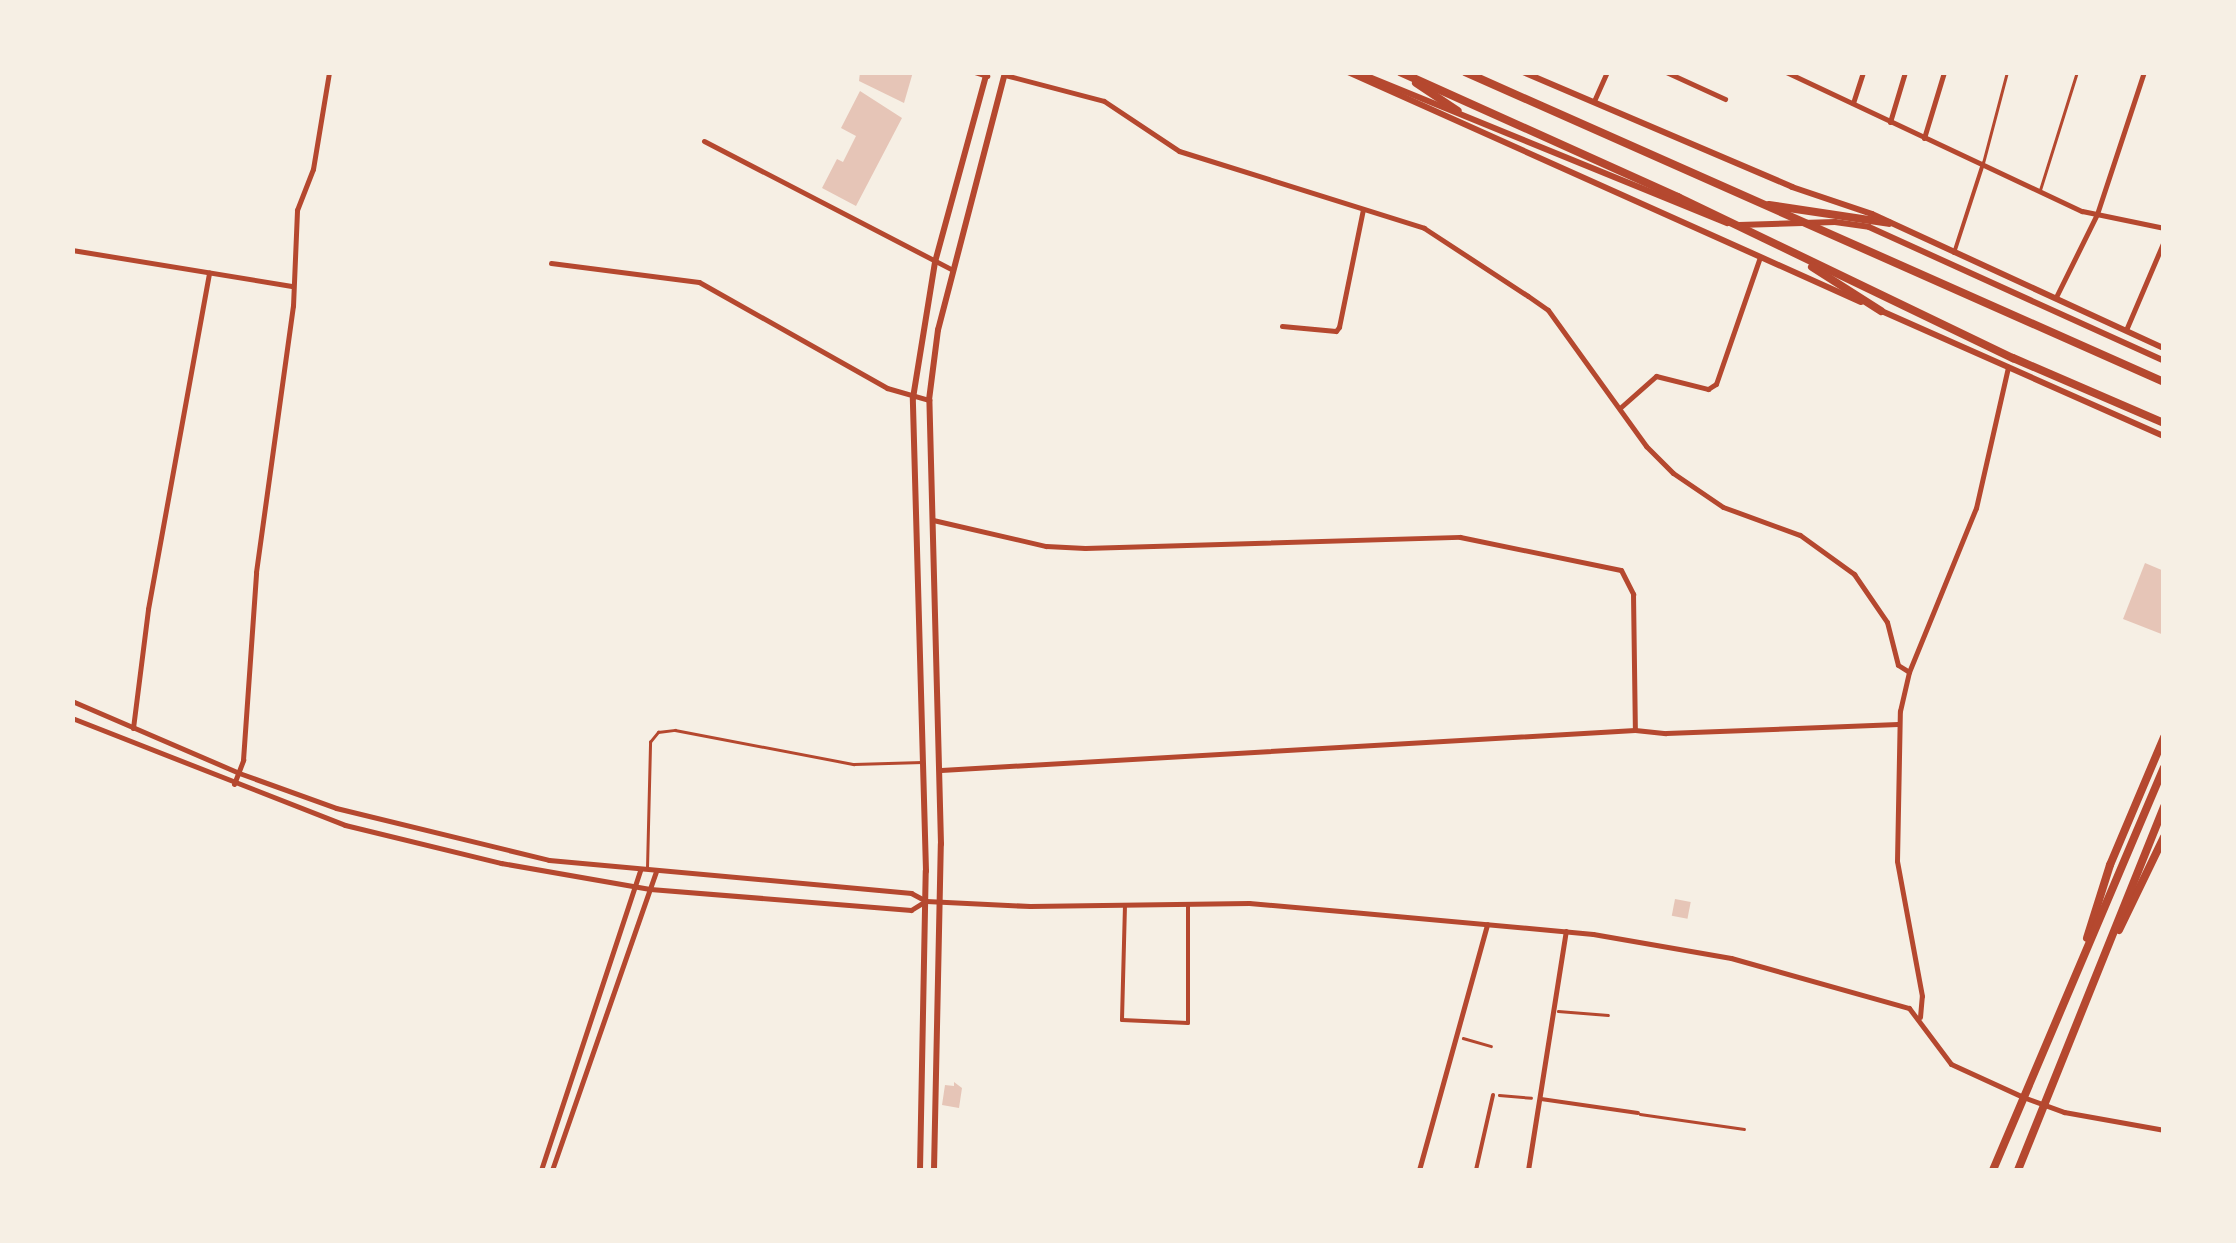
<!DOCTYPE html>
<html>
<head>
<meta charset="utf-8">
<style>
	body { margin:0 }
	#map { position:relative; width:2236px; height:1243px; overflow:hidden; background:#f6efe4; font-family:Manrope,sans-serif }
	div>[style] { position:absolute }
	.building>* { inset:0; background:#e6c5b7; transform-origin:0 0 }
	.path>* { height:2.5px; margin:-1.25px; padding:0 1.25px; transform-origin:1.25px; border-radius:1.25px; background:#b5482f }
	.service>* { height:2.5px; margin:-1.25px; padding:0 1.25px; transform-origin:1.25px; border-radius:1.25px; background:#b5482f }
	.pedestrian>* { height:4px; margin:-2px; padding:0 2px; transform-origin:2px; border-radius:2px; background:#b5482f }
	.minor>* { height:5px; margin:-2.5px; padding:0 2.5px; transform-origin:2.5px; border-radius:2.5px; background:#b5482f }
	.tertiary>* { height:5px; margin:-2.5px; padding:0 2.5px; transform-origin:2.5px; border-radius:2.5px; background:#b5482f }
	.secondary>* { height:6px; margin:-3px; padding:0 3px; transform-origin:3px; border-radius:3px; background:#b5482f }
	.trunk>* { height:8px; margin:-4px; padding:0 4px; transform-origin:4px; border-radius:4px; background:#b5482f }
	.motorway>* { height:8px; margin:-4px; padding:0 4px; transform-origin:4px; border-radius:4px; background:#b5482f }
	span { translate:-50% -50%; white-space:nowrap; text-align:center; line-height:1.15; -webkit-text-stroke:9px #f6efe4; paint-order:stroke }
	.frame { position:absolute; inset:0; border:75px solid #f6efe4; pointer-events:none }
</style>
</head>
<body>
<div id="map">
	<div class="building">
		<div style="clip-path:polygon(860px 72px,913px 72px,904px 103px,859px 81px)"></div>
		<div style="clip-path:polygon(860px 91px,902px 118px,856px 206px,822px 188px,837px 159px,843px 162px,856px 136px,841px 128px)"></div>
		<div style="clip-path:polygon(2145px 563px,2164px 571px,2164px 635px,2123px 619px)"></div>
		<div style="left:1675px;top:899px;width:16px;height:17px;rotate:11deg"></div>
		<div style="clip-path:polygon(954px 1082px,962px 1088px,959px 1108px,942px 1105px,945px 1085px,954px 1086px)"></div>
	</div>
	<div class="path">
		<div style="left:1558px;top:1011px;width:50px;rotate:4.6deg"></div>
		<div style="left:1463px;top:1038px;width:29px;rotate:16deg"></div>
		<div style="left:1499px;top:1095px;width:32px;rotate:5deg"></div>
	</div>
	<div class="service">
		<div style="left:1983px;top:163px;width:94px;rotate:-75.2deg"></div>
		<div style="left:2040px;top:190px;width:124px;rotate:-72.6deg"></div>
		<div style="left:647px;top:868px;width:126px;rotate:-88.6deg"></div>
		<div style="left:650px;top:742px;width:13px;rotate:-51deg"></div>
		<div style="left:658px;top:732px;width:17px;rotate:-7deg"></div>
		<div style="left:675px;top:730px;width:182px;rotate:10.8deg"></div>
		<div style="left:854px;top:764px;width:68px;rotate:-1.7deg"></div>
		<div style="left:1640px;top:1114px;width:105px;rotate:8.2deg"></div>
	</div>
	<div class="pedestrian">
		<div style="left:1954px;top:253px;width:94px;rotate:-72deg"></div>
		<div style="left:1125px;top:905px;width:115px;rotate:91.5deg"></div>
		<div style="left:1122px;top:1020px;width:66px;rotate:2.6deg"></div>
		<div style="left:1188px;top:1023px;width:119px;rotate:-90deg"></div>
		<div style="left:1541px;top:1099px;width:98px;rotate:8.2deg"></div>
		<div style="left:1476px;top:1170px;width:77px;rotate:-77.2deg"></div>
	</div>
	<div class="minor">
		<div style="left:975px;top:72px;width:13px;rotate:18deg"></div>
		<div style="left:1666px;top:72px;width:65px;rotate:24.6deg"></div>
		<div style="left:1786px;top:72px;width:327px;rotate:25.2deg"></div>
		<div style="left:2082px;top:211px;width:84px;rotate:11.7deg"></div>
		<div style="left:1005px;top:75px;width:102px;rotate:14.7deg"></div>
		<div style="left:1104px;top:101px;width:90px;rotate:33.7deg"></div>
		<div style="left:1179px;top:151px;width:257px;rotate:17.4deg"></div>
		<div style="left:1424px;top:228px;width:124px;rotate:33.2deg"></div>
		<div style="left:1528px;top:296px;width:24px;rotate:35deg"></div>
		<div style="left:1548px;top:310px;width:168px;rotate:54.2deg"></div>
		<div style="left:1646px;top:446px;width:38px;rotate:45deg"></div>
		<div style="left:1673px;top:473px;width:60px;rotate:34.2deg"></div>
		<div style="left:1723px;top:507px;width:82px;rotate:20deg"></div>
		<div style="left:1800px;top:535px;width:67px;rotate:35.8deg"></div>
		<div style="left:1854px;top:574px;width:58px;rotate:55.5deg"></div>
		<div style="left:1887px;top:622px;width:44px;rotate:75.7deg"></div>
		<div style="left:1898px;top:665px;width:13px;rotate:32deg"></div>
		<div style="left:1594px;top:101px;width:32px;rotate:-66deg"></div>
		<div style="left:1853px;top:103px;width:33px;rotate:-72deg"></div>
		<div style="left:1890px;top:122px;width:52px;rotate:-73.3deg"></div>
		<div style="left:1924px;top:138px;width:69px;rotate:-73.1deg"></div>
		<div style="left:704px;top:141px;width:280px;rotate:27.4deg"></div>
		<div style="left:72px;top:250px;width:224px;rotate:9.3deg"></div>
		<div style="left:551px;top:263px;width:149px;rotate:7.3deg"></div>
		<div style="left:699px;top:282px;width:216px;rotate:29.4deg"></div>
		<div style="left:887px;top:388px;width:44px;rotate:15.9deg"></div>
		<div style="left:1282px;top:326px;width:54px;rotate:5.3deg"></div>
		<div style="left:1336px;top:331px;width:5px;rotate:-53deg"></div>
		<div style="left:1339px;top:327px;width:120px;rotate:-78.5deg"></div>
		<div style="left:2126px;top:330px;width:97px;rotate:-66.9deg"></div>
		<div style="left:1621px;top:407px;width:47px;rotate:-41.5deg"></div>
		<div style="left:1656px;top:376px;width:54px;rotate:14deg"></div>
		<div style="left:1708px;top:389px;width:9px;rotate:-32deg"></div>
		<div style="left:1716px;top:384px;width:134px;rotate:-70.9deg"></div>
		<div style="left:933px;top:520px;width:116px;rotate:13deg"></div>
		<div style="left:1046px;top:546px;width:39px;rotate:3deg"></div>
		<div style="left:1085px;top:548px;width:375px;rotate:-1.7deg"></div>
		<div style="left:1460px;top:537px;width:164px;rotate:11.6deg"></div>
		<div style="left:1621px;top:570px;width:27px;rotate:63deg"></div>
		<div style="left:1633px;top:594px;width:136px;rotate:89.2deg"></div>
		<div style="left:133px;top:728px;width:120px;rotate:-82.8deg"></div>
		<div style="left:148px;top:609px;width:342px;rotate:-79.7deg"></div>
		<div style="left:941px;top:770px;width:695px;rotate:-3.3deg"></div>
		<div style="left:1635px;top:730px;width:31px;rotate:6deg"></div>
		<div style="left:1666px;top:733px;width:232px;rotate:-2.2deg"></div>
		<div style="left:234px;top:784px;width:26px;rotate:-69deg"></div>
		<div style="left:243px;top:760px;width:188px;rotate:-86deg"></div>
		<div style="left:256px;top:572px;width:269px;rotate:-82.1deg"></div>
		<div style="left:293px;top:306px;width:96px;rotate:-87.6deg"></div>
		<div style="left:297px;top:210px;width:44px;rotate:-68.7deg"></div>
		<div style="left:313px;top:169px;width:98px;rotate:-80.6deg"></div>
		<div style="left:1920px;top:1017px;width:21px;rotate:-85deg"></div>
		<div style="left:1922px;top:996px;width:137px;rotate:-100.5deg"></div>
		<div style="left:1897px;top:861px;width:150px;rotate:-88.9deg"></div>
		<div style="left:1900px;top:711px;width:40px;rotate:-77deg"></div>
		<div style="left:1909px;top:672px;width:177px;rotate:-67.8deg"></div>
		<div style="left:1976px;top:508px;width:145px;rotate:-77.2deg"></div>
		<div style="left:2023px;top:1097px;width:44px;rotate:20.1deg"></div>
		<div style="left:2064px;top:1112px;width:102px;rotate:10.2deg"></div>
		<div style="left:1419px;top:1170px;width:255px;rotate:-74.5deg"></div>
		<div style="left:1528px;top:1170px;width:242px;rotate:-81deg"></div>
	</div>
	<div class="tertiary">
		<div style="left:2056px;top:297px;width:93px;rotate:-63.7deg"></div>
		<div style="left:2097px;top:214px;width:150px;rotate:-71.7deg"></div>
		<div style="left:72px;top:701px;width:182px;rotate:23.3deg"></div>
		<div style="left:239px;top:773px;width:103px;rotate:19.8deg"></div>
		<div style="left:336px;top:808px;width:219px;rotate:13.7deg"></div>
		<div style="left:549px;top:860px;width:364px;rotate:5.2deg"></div>
		<div style="left:911px;top:893px;width:17px;rotate:28deg"></div>
		<div style="left:926px;top:901px;width:104px;rotate:2.8deg"></div>
		<div style="left:1030px;top:906px;width:219px;rotate:-0.8deg"></div>
		<div style="left:1249px;top:903px;width:103px;rotate:5deg"></div>
		<div style="left:1352px;top:912px;width:242px;rotate:5.2deg"></div>
		<div style="left:1593px;top:934px;width:140px;rotate:9.9deg"></div>
		<div style="left:1731px;top:958px;width:185px;rotate:15.7deg"></div>
		<div style="left:1909px;top:1008px;width:70px;rotate:53.1deg"></div>
		<div style="left:1951px;top:1064px;width:79px;rotate:24.6deg"></div>
		<div style="left:72px;top:718px;width:293px;rotate:21.4deg"></div>
		<div style="left:345px;top:825px;width:161px;rotate:13.7deg"></div>
		<div style="left:501px;top:863px;width:151px;rotate:9.9deg"></div>
		<div style="left:650px;top:889px;width:262px;rotate:4.6deg"></div>
		<div style="left:911px;top:910px;width:15px;rotate:-32deg"></div>
		<div style="left:541px;top:1170px;width:316px;rotate:-71.7deg"></div>
		<div style="left:552px;top:1170px;width:316px;rotate:-70.8deg"></div>
	</div>
	<div class="secondary">
		<div style="left:1348px;top:72px;width:562px;rotate:24.15deg"></div>
		<div style="left:1357px;top:72px;width:400px;rotate:22.2deg"></div>
		<div style="left:1523px;top:72px;width:293px;rotate:23.1deg"></div>
		<div style="left:1792px;top:187px;width:84px;rotate:18.6deg"></div>
		<div style="left:1872px;top:214px;width:321px;rotate:24.7deg"></div>
		<div style="left:1739px;top:225px;width:96px;rotate:-1.8deg"></div>
		<div style="left:1835px;top:222px;width:34px;rotate:8deg"></div>
		<div style="left:1869px;top:227px;width:324px;rotate:24.4deg"></div>
		<div style="left:1877px;top:309px;width:314px;rotate:23.9deg"></div>
		<div style="left:920px;top:1170px;width:299px;rotate:-88.9deg"></div>
		<div style="left:926px;top:871px;width:473px;rotate:-91.6deg"></div>
		<div style="left:913px;top:398px;width:138px;rotate:-80.8deg"></div>
		<div style="left:935px;top:262px;width:197px;rotate:-74.7deg"></div>
		<div style="left:934px;top:1170px;width:326px;rotate:-88.8deg"></div>
		<div style="left:941px;top:844px;width:444px;rotate:-91.5deg"></div>
		<div style="left:929px;top:400px;width:71px;rotate:-82.7deg"></div>
		<div style="left:938px;top:330px;width:267px;rotate:-75.4deg"></div>
	</div>
	<div class="trunk">
		<div style="left:2119px;top:930px;width:103px;rotate:-64.2deg"></div>
		<div style="left:2087px;top:938px;width:77px;rotate:-72.5deg"></div>
		<div style="left:2110px;top:865px;width:139px;rotate:-67.1deg"></div>
		<div style="left:1993px;top:1170px;width:437px;rotate:-67deg"></div>
		<div style="left:2018px;top:1170px;width:392px;rotate:-68.1deg"></div>
	</div>
	<div class="motorway">
		<div style="left:1400px;top:72px;width:305px;rotate:24.2deg"></div>
		<div style="left:1678px;top:197px;width:372px;rotate:25.7deg"></div>
		<div style="left:2013px;top:358px;width:164px;rotate:23.3deg"></div>
		<div style="left:1465px;top:72px;width:765px;rotate:23.92deg"></div>
		<div style="left:1416px;top:83px;width:50px;rotate:33.7deg"></div>
		<div style="left:1769px;top:205px;width:121px;rotate:8.5deg"></div>
		<div style="left:1812px;top:267px;width:82px;rotate:32.5deg"></div>
	</div>
	<div class="frame"></div>
</div>
</body>
</html>
